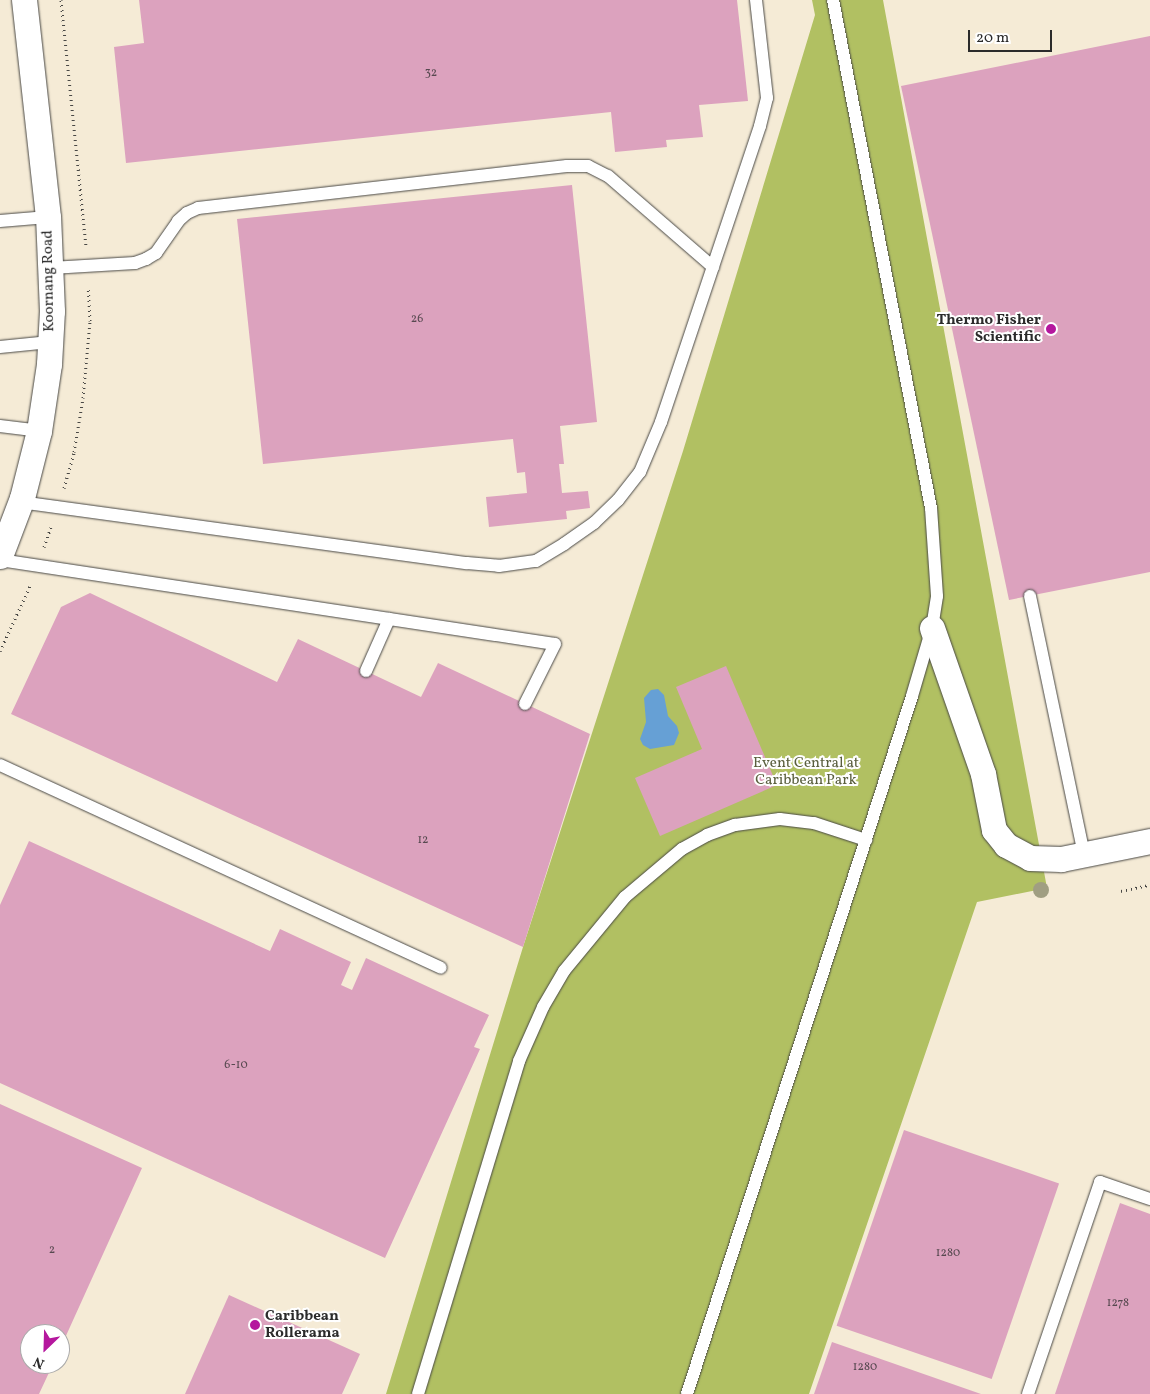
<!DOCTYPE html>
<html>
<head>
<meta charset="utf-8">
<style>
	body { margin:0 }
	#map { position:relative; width:1150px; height:1394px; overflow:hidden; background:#f5ebd6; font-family:Vollkorn,serif }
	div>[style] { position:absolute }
	.green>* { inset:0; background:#b1c062 }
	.water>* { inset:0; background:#66a0d5 }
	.building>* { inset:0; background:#dca2be; transform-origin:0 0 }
	.path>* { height:3px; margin-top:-1.5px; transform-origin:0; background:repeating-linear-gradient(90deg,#494845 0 1px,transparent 0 5px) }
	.roads { filter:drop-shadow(0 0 1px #494845) drop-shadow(0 0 1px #494845) }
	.lane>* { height:12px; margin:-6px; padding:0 6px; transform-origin:6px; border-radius:6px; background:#fff }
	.street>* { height:25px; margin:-12.5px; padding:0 12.5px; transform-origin:12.5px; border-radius:12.5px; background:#fff }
	.trees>* { width:16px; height:16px; margin:-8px; border-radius:50%; background:#a09e82 }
	.dots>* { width:14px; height:14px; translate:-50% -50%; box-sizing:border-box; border:2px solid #fff; border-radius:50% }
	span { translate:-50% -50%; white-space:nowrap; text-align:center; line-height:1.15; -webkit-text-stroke:4px #fff; paint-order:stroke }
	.number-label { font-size:12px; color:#574950 }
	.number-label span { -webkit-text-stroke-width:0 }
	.street-label { font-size:15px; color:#2b2b2b }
	.poi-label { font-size:15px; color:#2b2b2b; font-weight:700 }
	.right { translate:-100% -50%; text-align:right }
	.left { translate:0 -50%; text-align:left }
	.park-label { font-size:15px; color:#5a5f3e }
	.north { position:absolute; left:20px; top:1324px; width:50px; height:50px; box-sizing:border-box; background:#fff; border:1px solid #aaa; border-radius:50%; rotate:204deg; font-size:14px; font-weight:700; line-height:20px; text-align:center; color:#2b2b2b }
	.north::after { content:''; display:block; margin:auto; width:18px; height:22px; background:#b5179e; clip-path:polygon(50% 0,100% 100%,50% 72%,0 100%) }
	.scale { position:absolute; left:968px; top:30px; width:84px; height:22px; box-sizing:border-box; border:2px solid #2b2b2b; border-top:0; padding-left:6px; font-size:15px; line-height:18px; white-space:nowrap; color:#2b2b2b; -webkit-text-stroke:4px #fff; paint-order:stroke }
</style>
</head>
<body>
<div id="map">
	<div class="green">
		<div style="clip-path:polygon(812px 0,883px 0,1047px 888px,977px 902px,809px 1394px,386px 1394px,523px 947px,683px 451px,815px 15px)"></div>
	</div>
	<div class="water">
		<div style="clip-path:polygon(658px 689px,664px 695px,668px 716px,677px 726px,679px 733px,674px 745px,650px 749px,643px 745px,640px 739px,646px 722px,644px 698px,651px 690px)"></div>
	</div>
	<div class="building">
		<div style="clip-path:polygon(139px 0,737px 0,748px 101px,699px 105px,703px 137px,666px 140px,667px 147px,615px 152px,611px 112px,126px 163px,114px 47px,144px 43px)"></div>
		<div style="clip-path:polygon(1150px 36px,1150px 572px,1009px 600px,901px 86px)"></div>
		<div style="clip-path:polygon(572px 185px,597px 422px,560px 426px,564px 464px,559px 464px,562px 493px,588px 491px,590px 508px,566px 511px,567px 519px,489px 527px,486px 497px,527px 493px,525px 472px,517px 473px,513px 439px,263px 464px,237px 219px)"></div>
		<div style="clip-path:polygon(90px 593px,277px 682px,298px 639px,421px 697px,438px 663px,590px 734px,523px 947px,11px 714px,61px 607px)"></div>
		<div style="clip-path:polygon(726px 666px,777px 785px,660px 836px,635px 778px,702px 749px,676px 687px)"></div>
		<div style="clip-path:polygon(29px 841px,270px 951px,280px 929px,351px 962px,341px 985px,352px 990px,366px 958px,489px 1015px,474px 1047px,480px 1049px,385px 1258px,0 1083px,0 905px)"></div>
		<div style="clip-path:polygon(0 1104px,142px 1168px,60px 1349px,60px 1334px,30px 1334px,30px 1364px,53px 1364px,39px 1394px,0 1394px)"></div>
		<div style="left:904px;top:1130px;width:164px;height:207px;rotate:19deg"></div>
		<div style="clip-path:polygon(1120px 1203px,1150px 1214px,1150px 1394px,1055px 1394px)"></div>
		<div style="clip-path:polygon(229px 1295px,360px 1354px,342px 1394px,185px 1394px)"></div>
		<div style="clip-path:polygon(832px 1342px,981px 1394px,814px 1394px)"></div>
	</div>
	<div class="path">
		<div style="left:61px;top:0;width:247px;rotate:84.2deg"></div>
		<div style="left:64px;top:488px;width:37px;rotate:-74deg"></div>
		<div style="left:74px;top:452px;width:55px;rotate:-80.5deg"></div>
		<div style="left:83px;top:398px;width:77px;rotate:-84.8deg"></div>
		<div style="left:90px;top:321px;width:34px;rotate:-93deg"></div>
		<div style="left:44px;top:547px;width:21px;rotate:-71deg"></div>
		<div style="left:0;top:651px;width:74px;rotate:-65.2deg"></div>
		<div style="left:1121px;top:891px;width:30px;rotate:-12deg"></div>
	</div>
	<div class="roads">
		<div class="lane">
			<div style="left:0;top:221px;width:48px;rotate:-4.8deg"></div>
			<div style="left:51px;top:268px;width:84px;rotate:-3.4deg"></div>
			<div style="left:135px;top:263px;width:12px;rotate:-20deg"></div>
			<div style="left:146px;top:259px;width:12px;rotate:-31deg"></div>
			<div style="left:156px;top:253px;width:39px;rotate:-55deg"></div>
			<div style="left:178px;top:221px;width:12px;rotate:-42deg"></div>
			<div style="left:187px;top:213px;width:12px;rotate:-24deg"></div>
			<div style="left:198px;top:208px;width:371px;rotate:-6.5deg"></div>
			<div style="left:567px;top:166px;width:21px"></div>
			<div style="left:588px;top:166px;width:22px;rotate:27deg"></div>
			<div style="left:608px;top:176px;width:139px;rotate:40.9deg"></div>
			<div style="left:0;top:347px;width:50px;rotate:-5.7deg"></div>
			<div style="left:0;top:426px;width:39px;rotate:7deg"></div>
			<div style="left:20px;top:502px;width:451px;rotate:7.8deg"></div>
			<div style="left:467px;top:563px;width:32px;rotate:5deg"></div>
			<div style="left:499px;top:566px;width:37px;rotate:-8deg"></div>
			<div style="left:536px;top:561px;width:33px;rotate:-31deg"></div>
			<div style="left:564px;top:544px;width:37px;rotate:-35deg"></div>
			<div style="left:594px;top:523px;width:33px;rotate:-44deg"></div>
			<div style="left:618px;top:500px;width:36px;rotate:-52deg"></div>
			<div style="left:640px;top:472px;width:54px;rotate:-67.2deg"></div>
			<div style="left:661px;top:422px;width:312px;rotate:-71.5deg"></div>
			<div style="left:760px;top:126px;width:29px;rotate:-76deg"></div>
			<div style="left:767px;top:98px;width:99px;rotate:-96.4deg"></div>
			<div style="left:0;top:560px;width:561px;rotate:8.61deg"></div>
			<div style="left:555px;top:644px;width:67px;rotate:116.6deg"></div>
			<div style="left:1030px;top:596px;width:265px;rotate:78.2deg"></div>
			<div style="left:366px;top:671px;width:57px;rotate:-66.1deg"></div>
			<div style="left:0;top:765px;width:485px;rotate:24.7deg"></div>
			<div style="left:418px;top:1394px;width:348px;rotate:-73.1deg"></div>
			<div style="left:519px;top:1061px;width:59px;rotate:-66deg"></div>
			<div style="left:543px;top:1007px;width:42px;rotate:-59.7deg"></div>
			<div style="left:564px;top:971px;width:96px;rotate:-50.5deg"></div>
			<div style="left:625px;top:897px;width:75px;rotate:-40.1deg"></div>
			<div style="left:682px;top:849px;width:29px;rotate:-29deg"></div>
			<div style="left:707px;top:835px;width:30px;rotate:-20deg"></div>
			<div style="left:735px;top:825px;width:45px;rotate:-7.6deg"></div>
			<div style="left:780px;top:819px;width:34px;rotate:7deg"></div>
			<div style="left:814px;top:823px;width:55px;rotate:18.1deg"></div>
			<div style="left:687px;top:1394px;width:733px;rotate:-72.13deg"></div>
			<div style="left:912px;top:696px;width:71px;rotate:-73.6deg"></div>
			<div style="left:932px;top:628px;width:32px;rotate:-81deg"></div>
			<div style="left:937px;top:596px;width:88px;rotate:-93.9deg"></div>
			<div style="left:931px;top:508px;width:517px;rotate:-100.92deg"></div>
			<div style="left:1028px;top:1394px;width:224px;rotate:-71.2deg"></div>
			<div style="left:1100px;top:1182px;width:53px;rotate:18.8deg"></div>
		</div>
		<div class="street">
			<div style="left:0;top:556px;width:62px;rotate:-69.2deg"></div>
			<div style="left:22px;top:498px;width:69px;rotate:-75.8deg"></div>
			<div style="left:39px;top:431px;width:68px;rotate:-81.5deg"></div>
			<div style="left:49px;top:364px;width:53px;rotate:-86.8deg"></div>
			<div style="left:52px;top:311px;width:94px;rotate:-92.4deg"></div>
			<div style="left:48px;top:217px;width:218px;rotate:-96.3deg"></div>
			<div style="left:932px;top:628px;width:155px;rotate:70.7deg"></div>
			<div style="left:983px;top:774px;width:57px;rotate:78.9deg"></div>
			<div style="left:994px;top:830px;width:19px;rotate:51deg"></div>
			<div style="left:1006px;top:845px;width:27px;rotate:28deg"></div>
			<div style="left:1030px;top:858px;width:31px;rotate:2deg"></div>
			<div style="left:1061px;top:859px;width:91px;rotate:-11.4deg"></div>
		</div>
	</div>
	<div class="trees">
		<div style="left:1041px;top:890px"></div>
	</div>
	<div class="dots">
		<div style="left:1051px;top:329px;background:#b5179e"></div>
		<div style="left:255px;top:1325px;background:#b5179e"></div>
	</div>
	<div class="number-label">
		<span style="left:431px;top:74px">32</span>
		<span style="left:417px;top:320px">26</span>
		<span style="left:423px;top:841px">12</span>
		<span style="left:236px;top:1066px">6-10</span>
		<span style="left:52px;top:1251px">2</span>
		<span style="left:948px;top:1254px">1280</span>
		<span style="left:1118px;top:1304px">1278</span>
		<span style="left:865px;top:1368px">1280</span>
	</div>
	<div class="street-label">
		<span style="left:49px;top:281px;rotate:-91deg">Koornang Road</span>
	</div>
	<div class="poi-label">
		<span class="right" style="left:1041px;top:329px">Thermo Fisher<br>Scientific</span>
		<span class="left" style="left:265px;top:1325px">Caribbean<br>Rollerama</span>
	</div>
	<div class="park-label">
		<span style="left:806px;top:772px">Event Central at<br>Caribbean Park</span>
	</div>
	<div class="north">N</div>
	<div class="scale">20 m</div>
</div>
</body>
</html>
